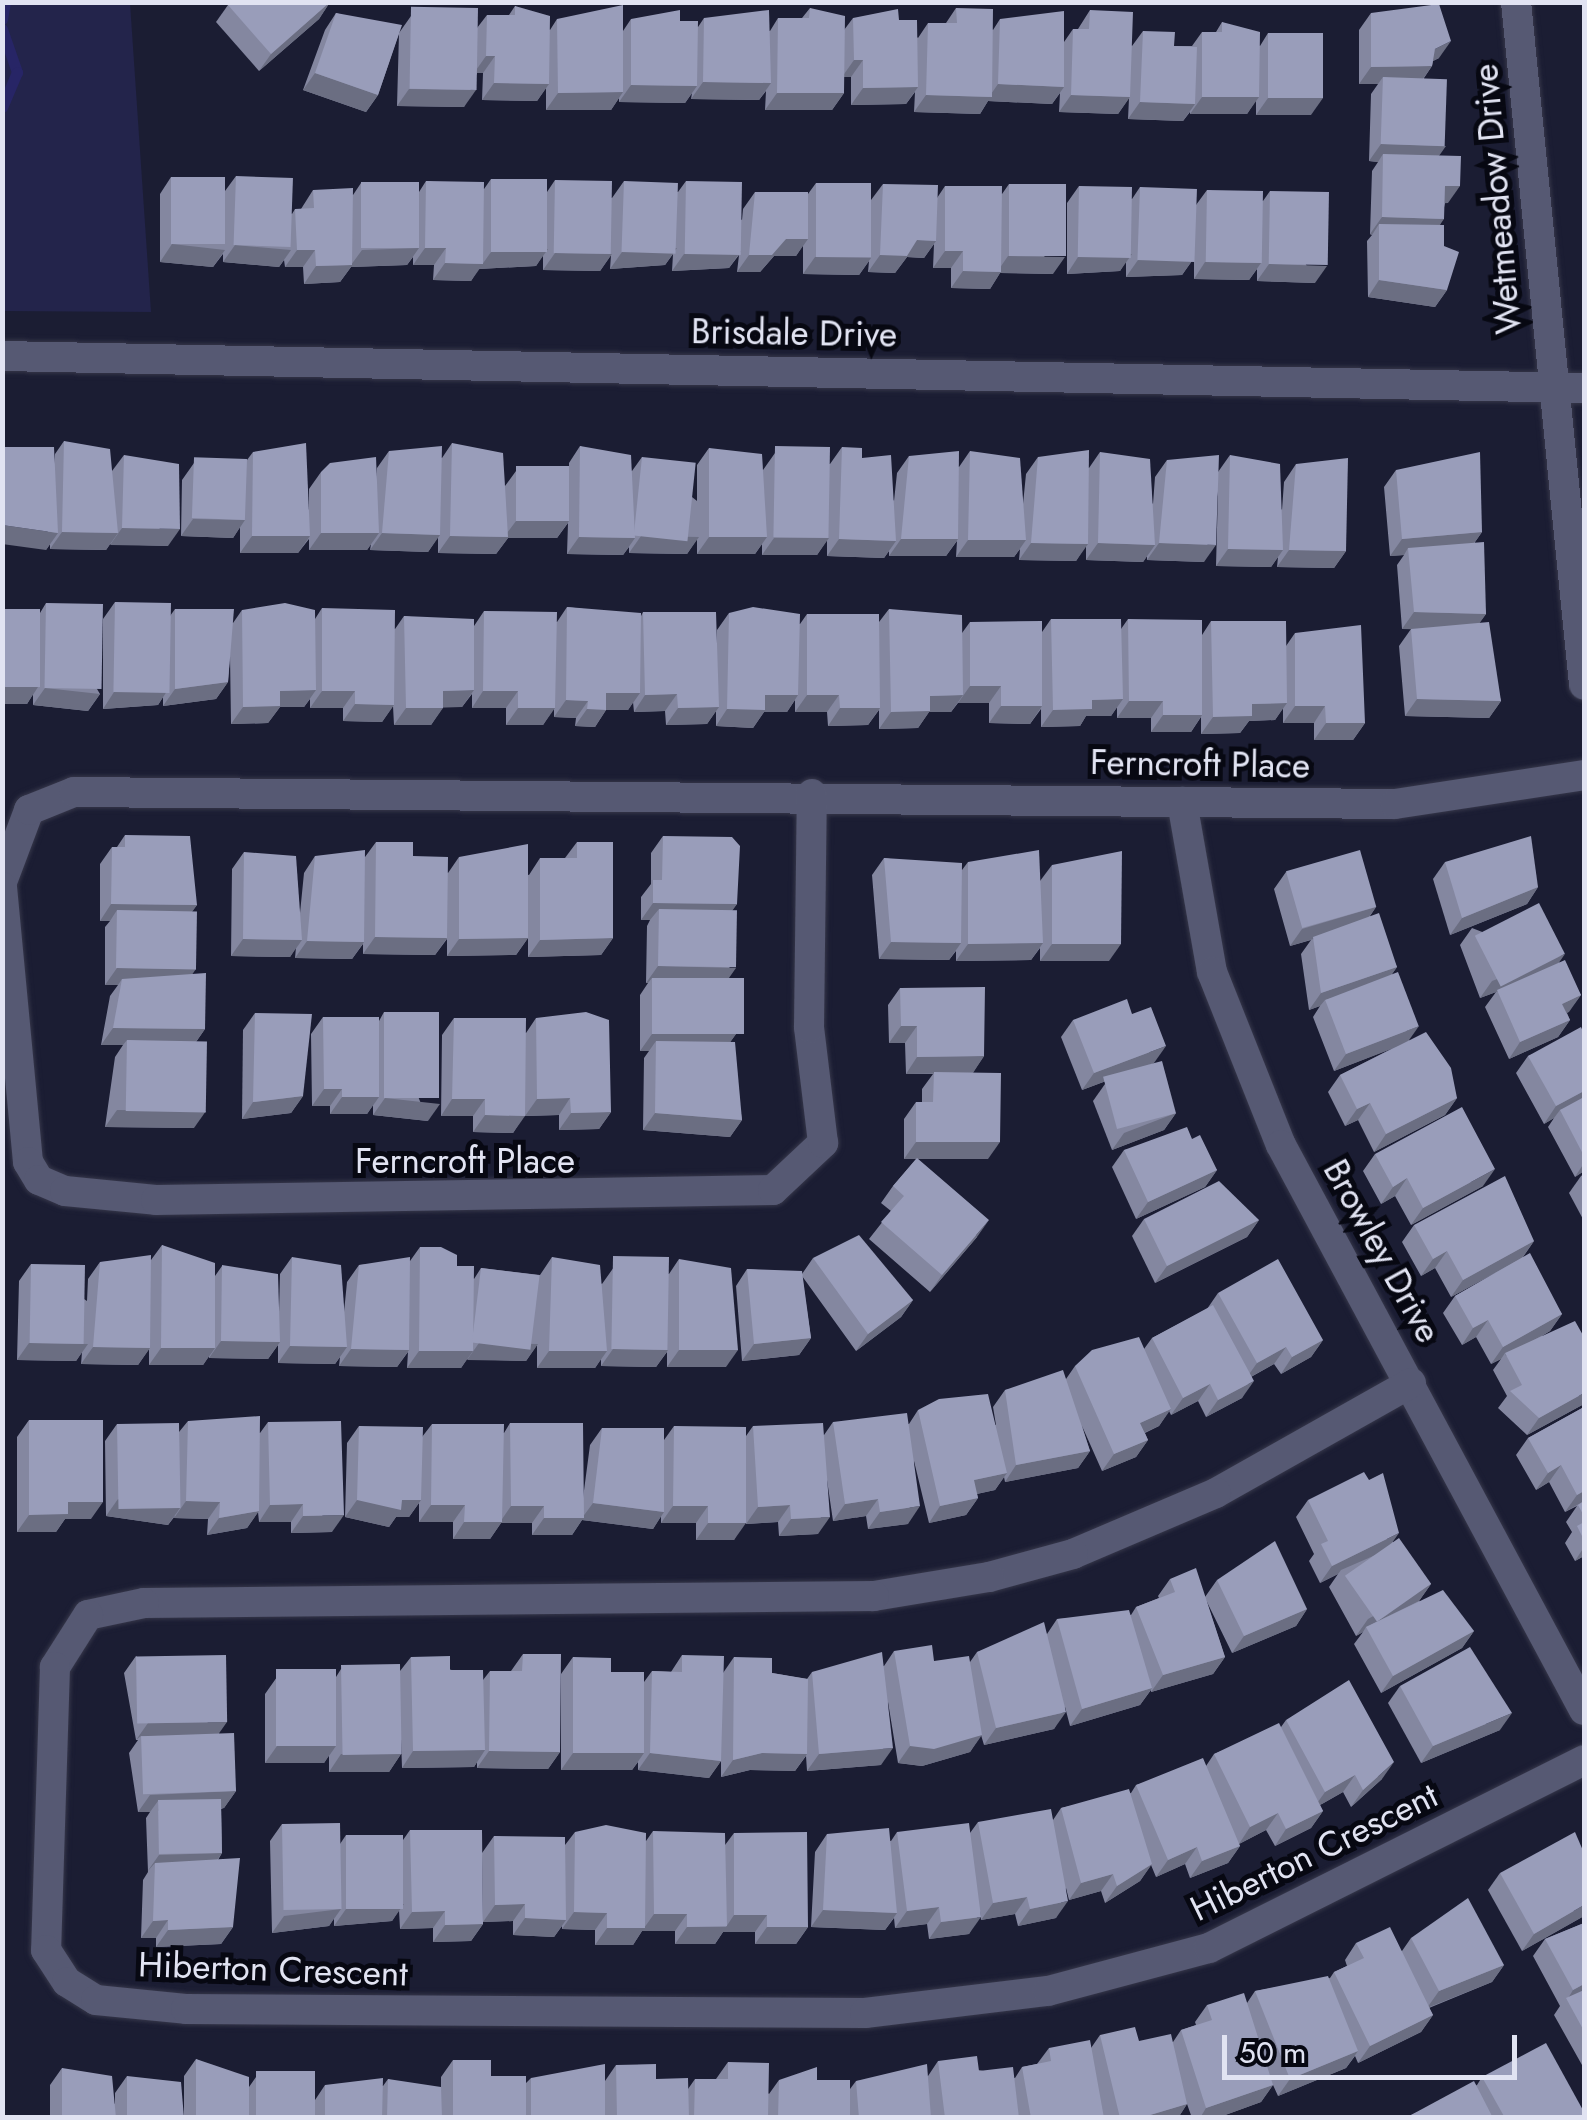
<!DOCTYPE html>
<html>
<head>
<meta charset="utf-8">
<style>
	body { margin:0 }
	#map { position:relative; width:1587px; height:2120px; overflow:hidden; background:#1b1d33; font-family:Jost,sans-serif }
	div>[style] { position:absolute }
	.green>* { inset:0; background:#23244b }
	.stream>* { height:11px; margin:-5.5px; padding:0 5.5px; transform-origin:5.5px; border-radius:5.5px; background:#272566 }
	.roads { filter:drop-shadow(0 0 2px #36374a) drop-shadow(0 0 2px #36374a) }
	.minor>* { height:30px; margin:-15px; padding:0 15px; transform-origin:15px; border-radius:15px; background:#565973 }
	.wall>* { inset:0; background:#8487a0 }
	.shaded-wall>* { inset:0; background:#6b6e82 }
	.building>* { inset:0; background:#999dba; transform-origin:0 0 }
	span { translate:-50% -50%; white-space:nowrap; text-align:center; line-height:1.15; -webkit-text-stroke:10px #070812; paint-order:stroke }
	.street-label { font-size:35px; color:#e1e3f2 }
	.frame { position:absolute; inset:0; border:5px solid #e1e3f2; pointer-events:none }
	.scale { position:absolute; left:1222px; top:2035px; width:295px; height:45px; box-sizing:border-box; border:5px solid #e1e3f2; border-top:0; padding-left:12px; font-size:30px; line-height:35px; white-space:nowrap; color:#e1e3f2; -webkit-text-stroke:8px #070812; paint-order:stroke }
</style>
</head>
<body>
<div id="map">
	<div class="green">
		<div style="clip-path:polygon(3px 2px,130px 3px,151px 312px,3px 311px)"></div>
	</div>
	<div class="stream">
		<div style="left:2px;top:19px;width:17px;rotate:-80deg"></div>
		<div style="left:2px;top:29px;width:46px;rotate:70.8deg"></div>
		<div style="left:17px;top:72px;width:38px;rotate:113deg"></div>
	</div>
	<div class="roads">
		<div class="minor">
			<div style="left:1516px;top:2px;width:686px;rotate:84.31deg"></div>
			<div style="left:2px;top:356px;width:1582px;rotate:1.16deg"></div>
			<div style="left:1182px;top:802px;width:173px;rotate:80deg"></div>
			<div style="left:1212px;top:972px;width:186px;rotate:68.3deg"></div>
			<div style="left:1281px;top:1145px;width:641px;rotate:61.8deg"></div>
			<div style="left:2px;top:882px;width:77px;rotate:-69.4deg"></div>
			<div style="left:29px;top:810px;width:48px;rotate:-21.8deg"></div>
			<div style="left:74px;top:792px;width:1321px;rotate:0.52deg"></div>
			<div style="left:1395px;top:804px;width:191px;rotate:-8.7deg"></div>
			<div style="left:2px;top:887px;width:276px;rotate:84.6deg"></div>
			<div style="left:28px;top:1162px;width:21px;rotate:59deg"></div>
			<div style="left:39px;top:1180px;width:28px;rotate:23deg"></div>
			<div style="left:65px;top:1191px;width:91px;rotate:5.6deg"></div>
			<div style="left:156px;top:1200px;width:617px;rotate:-0.93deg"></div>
			<div style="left:773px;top:1190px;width:69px;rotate:-43.2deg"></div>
			<div style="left:823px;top:1143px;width:117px;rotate:-96.9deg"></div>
			<div style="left:809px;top:1027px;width:233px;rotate:-89.3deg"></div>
			<div style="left:1411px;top:1383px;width:224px;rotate:150.6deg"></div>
			<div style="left:1216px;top:1493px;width:155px;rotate:156.9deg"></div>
			<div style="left:1073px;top:1554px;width:87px;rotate:164.7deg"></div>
			<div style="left:989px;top:1577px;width:117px;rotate:170.6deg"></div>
			<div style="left:874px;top:1596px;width:730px;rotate:179.45deg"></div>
			<div style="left:144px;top:1603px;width:57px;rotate:167.9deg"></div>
			<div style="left:88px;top:1615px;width:62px;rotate:122.4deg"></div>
			<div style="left:55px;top:1667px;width:283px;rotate:91.8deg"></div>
			<div style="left:46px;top:1950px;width:38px;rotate:57deg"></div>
			<div style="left:67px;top:1982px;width:34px;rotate:32deg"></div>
			<div style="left:96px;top:2000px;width:90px;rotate:5.7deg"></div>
			<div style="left:186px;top:2009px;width:679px;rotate:0.34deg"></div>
			<div style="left:865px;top:2013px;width:184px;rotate:-6.9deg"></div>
			<div style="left:1048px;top:1991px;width:167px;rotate:-15deg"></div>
			<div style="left:1209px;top:1948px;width:419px;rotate:-26.6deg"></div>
		</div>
	</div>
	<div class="wall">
		<div style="clip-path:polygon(330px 2px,319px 19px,259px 71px,216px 22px,228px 5px)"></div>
		<div style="clip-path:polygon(515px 6px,550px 30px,557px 19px,623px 31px,631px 19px,680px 21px,698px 27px,704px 18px,770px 31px,778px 18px,802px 18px,810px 8px,844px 30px,853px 18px,899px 20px,918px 38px,928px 23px,946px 23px,956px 8px,993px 30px,1000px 19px,1064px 42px,1073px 29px,1078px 29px,1090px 10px,1132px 46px,1143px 31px,1174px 46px,1192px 46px,1202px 32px,1216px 32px,1222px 22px,1260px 46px,1268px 33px,1311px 115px,1256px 115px,1256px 100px,1247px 114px,1190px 114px,1190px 112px,1183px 121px,1128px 119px,1129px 98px,1118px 114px,1059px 112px,1060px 93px,1052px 104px,988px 101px,980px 114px,914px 112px,915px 92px,906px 104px,851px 105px,851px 77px,844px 77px,844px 93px,832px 110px,765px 110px,766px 91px,759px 100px,691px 99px,692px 93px,685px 103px,619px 102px,619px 98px,611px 110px,546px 110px,546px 88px,537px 101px,482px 100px,483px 73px,477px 73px,464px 107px,397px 106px,399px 33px,378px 95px,366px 112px,303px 90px,325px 30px,336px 13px,399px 33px,411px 16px,477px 28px,487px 15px,509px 15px)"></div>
		<div style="clip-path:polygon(1371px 13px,1439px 58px,1433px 61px,1432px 66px,1424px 78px,1448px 203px,1445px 203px,1440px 225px,1444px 246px,1447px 290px,1435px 307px,1368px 297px,1367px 241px,1372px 235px,1370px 234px,1372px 171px,1378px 162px,1369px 161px,1371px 94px,1378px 84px,1359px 84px,1359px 30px)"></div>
		<div style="clip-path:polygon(236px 176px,292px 214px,295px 209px,301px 209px,313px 190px,353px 195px,361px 183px,419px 192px,426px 181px,484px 189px,491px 179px,547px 192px,555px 180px,612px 198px,624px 181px,678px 192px,686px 181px,742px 220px,743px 209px,755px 192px,808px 194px,816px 183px,871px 200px,883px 184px,937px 198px,945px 186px,1002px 194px,1009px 184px,1053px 274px,1000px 273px,990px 289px,951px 288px,951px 268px,933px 268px,934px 244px,924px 258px,907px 257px,895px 273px,868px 272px,869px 261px,859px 275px,803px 274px,803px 245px,796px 256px,774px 256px,760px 272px,737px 272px,739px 255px,729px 268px,672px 271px,673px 254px,665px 265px,610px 269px,611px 255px,600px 271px,543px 270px,543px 255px,536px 266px,479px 269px,479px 268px,471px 281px,433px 280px,434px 265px,413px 265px,413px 257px,407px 265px,351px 267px,340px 282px,304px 284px,303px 267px,285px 267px,284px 260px,279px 267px,223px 262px,223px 254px,213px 267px,160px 262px,160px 194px,171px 177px,225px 191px)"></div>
		<div style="clip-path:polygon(1079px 186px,1132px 199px,1140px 187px,1196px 205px,1207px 190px,1263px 201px,1270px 191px,1315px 283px,1257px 281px,1257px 269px,1249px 280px,1194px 279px,1194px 258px,1182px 275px,1126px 277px,1126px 261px,1120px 271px,1067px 274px,1067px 203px)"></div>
		<div style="clip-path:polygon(64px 441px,112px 471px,124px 455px,168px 546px,110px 544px,106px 550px,50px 549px,50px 544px,46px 550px,55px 454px)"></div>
		<div style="clip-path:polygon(452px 443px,505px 486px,516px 471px,569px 466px,569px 463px,580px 446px,632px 471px,642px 457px,697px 501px,697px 465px,709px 448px,763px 470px,775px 453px,830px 464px,842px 447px,862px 458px,894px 501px,897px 473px,909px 456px,959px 467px,970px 451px,1023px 504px,1026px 474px,1038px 457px,1089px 468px,1100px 452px,1153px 504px,1155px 477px,1167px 460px,1218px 472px,1230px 455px,1282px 510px,1284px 482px,1296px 464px,1346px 551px,1334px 568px,1277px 567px,1278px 557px,1271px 567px,1216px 566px,1218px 491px,1204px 562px,1147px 560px,1147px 556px,1143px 562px,1086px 560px,1086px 545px,1076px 561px,1019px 560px,1020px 549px,1014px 557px,956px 557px,957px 541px,946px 556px,889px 556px,889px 551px,884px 558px,827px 556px,827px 540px,817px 555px,762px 555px,762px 544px,755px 554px,697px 554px,697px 539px,687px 554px,629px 553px,629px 547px,623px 555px,567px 554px,568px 523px,557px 538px,508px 538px,496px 554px,438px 553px,438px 537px,428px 552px,370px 550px,371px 544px,367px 550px,309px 550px,309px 539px,298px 553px,240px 553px,240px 527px,233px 538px,181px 536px,182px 480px,194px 463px,247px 460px,253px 452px,309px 510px,309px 489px,321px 472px,376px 480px,377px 468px,389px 451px,442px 458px)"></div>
		<div style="clip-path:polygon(1396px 470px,1482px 532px,1475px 542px,1486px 614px,1479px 623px,1501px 701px,1489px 718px,1405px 716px,1399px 646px,1411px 629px,1402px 629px,1397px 565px,1404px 555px,1390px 556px,1384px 487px)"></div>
		<div style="clip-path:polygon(115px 602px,170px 616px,175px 609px,233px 623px,242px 610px,315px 619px,322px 608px,395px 629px,404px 616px,474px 626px,484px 611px,557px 622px,567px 607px,641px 616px,643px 612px,717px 648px,717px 630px,729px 613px,800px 624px,807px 614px,879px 622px,889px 609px,962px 633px,970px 622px,1042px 632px,1051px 619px,1121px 629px,1128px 619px,1202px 635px,1211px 621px,1286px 646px,1295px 633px,1365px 723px,1353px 740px,1314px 740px,1314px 723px,1283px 723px,1283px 708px,1275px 720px,1249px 721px,1240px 733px,1201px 734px,1201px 717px,1191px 732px,1151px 732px,1151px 718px,1117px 718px,1117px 707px,1111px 716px,1086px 716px,1080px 726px,1041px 727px,1041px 709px,1030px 724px,989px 723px,989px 703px,958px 703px,951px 712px,929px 712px,918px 728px,879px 729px,879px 710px,868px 725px,828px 726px,827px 712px,795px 712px,795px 700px,787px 712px,764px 712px,753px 728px,716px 726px,716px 711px,707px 724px,666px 725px,665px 711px,634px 712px,633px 702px,628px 710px,606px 710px,595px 727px,575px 726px,576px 718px,554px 717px,554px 708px,543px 725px,506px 725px,506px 708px,472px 708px,472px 694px,462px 707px,443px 707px,431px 725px,394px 725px,393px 706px,382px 722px,343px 721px,343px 708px,310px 708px,310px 699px,304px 707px,280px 707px,268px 723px,231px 724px,230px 655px,228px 682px,216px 699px,163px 706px,163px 697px,158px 705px,103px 709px,103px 619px)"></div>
		<div style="clip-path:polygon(46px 603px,100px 694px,88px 711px,33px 705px,33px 694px,27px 704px,2px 704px,2px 609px,40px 613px)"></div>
		<div style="clip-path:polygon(125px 835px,197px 905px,192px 911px,192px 974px,205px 1029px,196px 1042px,194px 1128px,105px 1127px,115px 1057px,123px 1045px,101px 1045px,110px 996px,118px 985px,105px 985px,105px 927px,110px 921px,100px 921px,100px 864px,112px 847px,117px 847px)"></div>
		<div style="clip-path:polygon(663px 836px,737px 904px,732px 910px,729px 978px,736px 1034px,730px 1042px,742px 1120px,730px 1137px,643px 1130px,644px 1058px,649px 1051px,640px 1051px,640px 995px,648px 983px,646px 983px,647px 926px,650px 920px,641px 920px,641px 897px,651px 884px,651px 853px)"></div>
		<div style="clip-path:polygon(376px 842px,413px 856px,448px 873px,459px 857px,529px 875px,540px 858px,565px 858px,577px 842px,613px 938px,601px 955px,528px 957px,528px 938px,516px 955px,447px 956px,447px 939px,435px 955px,363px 954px,363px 944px,352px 959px,295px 958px,296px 947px,290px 957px,231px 956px,232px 869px,244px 852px,300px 913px,304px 873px,315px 856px,365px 857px)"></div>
		<div style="clip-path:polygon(884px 858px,962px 870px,968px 862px,1040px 881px,1052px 865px,1109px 961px,1040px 961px,1040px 948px,1031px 960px,956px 961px,956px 951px,949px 960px,879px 959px,872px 875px)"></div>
		<div style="clip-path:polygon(1445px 862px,1538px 887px,1527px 904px,1450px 935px,1433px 879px)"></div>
		<div style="clip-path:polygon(1286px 872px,1376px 907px,1370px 916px,1397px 967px,1392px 974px,1409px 1040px,1457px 1098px,1445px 1115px,1374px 1152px,1358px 1120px,1345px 1126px,1328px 1092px,1340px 1075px,1393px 1048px,1334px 1071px,1313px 1017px,1320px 1006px,1309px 1010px,1301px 954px,1311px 940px,1290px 946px,1274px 889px)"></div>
		<div style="clip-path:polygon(1472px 928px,1559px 962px,1581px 995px,1567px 1013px,1570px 1020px,1558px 1037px,1509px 1059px,1485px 1007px,1496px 992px,1480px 998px,1460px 945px)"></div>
		<div style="clip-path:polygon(900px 988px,984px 1056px,973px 1072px,988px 1159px,917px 1159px,977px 1237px,930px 1292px,869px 1239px,891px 1211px,881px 1203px,893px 1186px,916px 1159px,904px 1159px,904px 1119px,916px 1102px,922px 1102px,922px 1089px,933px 1074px,906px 1074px,905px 1043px,889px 1043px,888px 1005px)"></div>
		<div style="clip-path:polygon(384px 1012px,428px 1121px,373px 1115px,373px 1105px,367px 1114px,330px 1114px,330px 1106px,312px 1106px,311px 1034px,323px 1017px,379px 1021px)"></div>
		<div style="clip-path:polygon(255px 1013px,303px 1096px,291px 1113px,242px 1119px,243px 1030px)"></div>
		<div style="clip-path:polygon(1132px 1014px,1154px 1063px,1082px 1090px,1061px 1037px,1073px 1020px)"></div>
		<div style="clip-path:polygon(454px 1018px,526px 1033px,536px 1018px,611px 1112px,599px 1129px,559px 1130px,559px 1115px,525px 1116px,525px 1114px,513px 1133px,473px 1132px,473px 1116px,441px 1116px,442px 1035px)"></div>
		<div style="clip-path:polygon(1584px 1034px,1584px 1171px,1575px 1177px,1548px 1127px,1554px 1118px,1544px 1124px,1516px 1073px,1528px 1056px)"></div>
		<div style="clip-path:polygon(1105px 1084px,1176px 1113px,1164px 1130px,1112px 1150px,1093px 1101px)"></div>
		<div style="clip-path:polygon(1192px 1139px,1217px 1170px,1205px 1187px,1136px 1219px,1112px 1167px,1124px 1150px)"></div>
		<div style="clip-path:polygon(1375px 1154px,1483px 1186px,1411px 1225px,1395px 1196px,1381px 1204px,1363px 1171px)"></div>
		<div style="clip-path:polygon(1584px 1174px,1584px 1221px,1569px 1193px,1581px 1176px)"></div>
		<div style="clip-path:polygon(1144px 1219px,1259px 1220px,1247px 1237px,1155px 1283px,1132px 1236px)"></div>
		<div style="clip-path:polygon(1414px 1225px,1534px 1241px,1523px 1257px,1562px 1314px,1550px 1331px,1542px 1336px,1584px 1404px,1527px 1435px,1498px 1408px,1507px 1396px,1493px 1370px,1501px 1359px,1491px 1364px,1476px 1337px,1462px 1345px,1443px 1313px,1455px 1296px,1497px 1272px,1451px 1297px,1435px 1268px,1421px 1276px,1402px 1242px)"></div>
		<div style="clip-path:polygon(162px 1245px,215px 1276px,222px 1266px,279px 1312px,280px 1274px,292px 1257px,344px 1312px,347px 1282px,359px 1265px,410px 1261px,420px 1247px,457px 1266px,474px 1279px,481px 1268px,540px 1275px,552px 1257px,602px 1284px,614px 1267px,669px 1274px,679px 1259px,726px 1367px,667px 1367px,667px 1352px,656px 1367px,601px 1366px,601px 1359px,595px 1368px,537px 1368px,537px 1345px,526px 1361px,467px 1359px,461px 1368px,407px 1368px,408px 1352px,397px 1367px,339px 1366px,340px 1357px,335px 1364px,278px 1363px,278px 1345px,268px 1359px,209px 1358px,209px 1356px,203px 1365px,149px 1365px,149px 1349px,138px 1365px,81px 1364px,82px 1352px,76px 1361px,17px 1360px,19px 1281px,31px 1264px,87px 1301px,88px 1279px,100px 1262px,151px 1260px)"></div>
		<div style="clip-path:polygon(813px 1258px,913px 1300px,901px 1317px,856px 1351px,802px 1276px,811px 1338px,799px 1355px,742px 1361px,736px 1286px,747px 1269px,802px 1274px)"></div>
		<div style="clip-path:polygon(1218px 1293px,1323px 1340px,1311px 1357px,1281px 1374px,1274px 1364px,1251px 1377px,1242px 1398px,1206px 1417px,1198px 1401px,1171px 1415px,1169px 1411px,1159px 1426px,1145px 1433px,1148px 1440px,1136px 1457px,1102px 1471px,1082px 1426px,1090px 1451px,1078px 1468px,1005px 1482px,1004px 1477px,995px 1490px,977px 1494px,978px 1498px,966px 1515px,929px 1523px,914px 1461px,908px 1524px,868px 1529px,866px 1516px,833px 1521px,827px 1480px,818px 1534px,779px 1536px,778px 1522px,746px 1524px,746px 1515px,734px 1540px,696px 1540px,696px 1523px,661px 1523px,661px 1516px,653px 1529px,582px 1520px,572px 1535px,532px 1535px,532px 1523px,501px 1523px,490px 1539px,453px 1539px,453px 1522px,419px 1522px,419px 1503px,409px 1517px,396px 1517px,389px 1527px,345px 1517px,347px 1443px,359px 1426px,422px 1437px,432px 1424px,504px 1433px,510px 1423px,583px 1498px,590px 1445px,602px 1428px,664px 1440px,674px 1426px,746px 1436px,753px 1426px,824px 1435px,833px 1422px,909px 1424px,918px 1410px,996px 1425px,993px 1407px,1005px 1390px,1066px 1379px,1075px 1366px,1144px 1349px,1152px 1338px,1207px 1309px)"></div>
		<div style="clip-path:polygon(1584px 1407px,1584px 1556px,1575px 1561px,1565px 1543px,1572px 1532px,1566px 1522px,1577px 1506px,1565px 1512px,1549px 1482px,1536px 1490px,1516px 1455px,1528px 1438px)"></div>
		<div style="clip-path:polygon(29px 1420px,91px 1519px,65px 1519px,56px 1532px,17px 1532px,17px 1437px)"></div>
		<div style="clip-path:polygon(188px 1421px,260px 1433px,268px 1422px,332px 1532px,291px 1533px,291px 1522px,259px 1522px,258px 1512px,247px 1528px,207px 1535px,208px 1519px,174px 1518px,175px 1516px,168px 1525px,106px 1516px,105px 1441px,117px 1424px,179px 1432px)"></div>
		<div style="clip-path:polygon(1308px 1500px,1393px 1542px,1431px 1584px,1419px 1601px,1474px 1631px,1462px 1648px,1381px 1693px,1354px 1644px,1363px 1632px,1356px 1636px,1329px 1587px,1338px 1574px,1320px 1583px,1309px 1561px,1314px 1554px,1296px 1517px)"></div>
		<div style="clip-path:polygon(1170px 1579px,1205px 1597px,1217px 1580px,1307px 1609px,1296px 1626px,1232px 1653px,1206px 1600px,1225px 1657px,1213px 1674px,1151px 1692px,1151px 1690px,1140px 1705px,1070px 1726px,1065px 1707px,1054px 1729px,984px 1745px,981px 1735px,970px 1752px,922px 1766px,898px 1763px,888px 1702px,881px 1765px,807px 1771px,806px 1756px,795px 1771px,750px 1770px,721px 1777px,721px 1761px,709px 1778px,638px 1770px,638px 1762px,632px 1770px,561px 1770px,561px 1674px,573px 1657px,611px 1672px,644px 1682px,652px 1671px,671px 1672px,682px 1655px,723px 1673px,734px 1657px,772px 1673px,807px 1679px,812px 1672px,884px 1666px,894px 1651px,934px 1661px,970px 1662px,977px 1652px,1047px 1634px,1057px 1619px,1131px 1615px,1136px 1607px,1159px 1598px,1158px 1596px)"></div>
		<div style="clip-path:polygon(523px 1654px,560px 1752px,548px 1769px,477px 1768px,477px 1762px,474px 1767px,402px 1768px,401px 1739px,401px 1754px,389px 1772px,329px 1772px,329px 1755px,324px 1763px,265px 1763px,265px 1694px,277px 1677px,336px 1677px,341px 1669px,400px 1671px,411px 1657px,483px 1680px,490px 1671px,511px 1671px)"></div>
		<div style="clip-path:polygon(136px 1656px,219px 1733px,236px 1791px,224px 1808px,221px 1809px,222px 1853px,218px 1860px,233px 1927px,221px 1944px,156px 1947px,156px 1938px,141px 1938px,143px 1880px,148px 1872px,146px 1818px,150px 1812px,138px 1812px,129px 1753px,138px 1740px,136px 1740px,124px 1673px)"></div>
		<div style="clip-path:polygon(1400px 1686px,1500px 1730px,1421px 1763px,1388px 1703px)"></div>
		<div style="clip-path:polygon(1286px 1720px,1382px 1779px,1351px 1807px,1343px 1792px,1320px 1805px,1323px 1811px,1311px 1828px,1275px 1846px,1266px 1830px,1239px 1844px,1240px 1846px,1228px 1863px,1190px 1878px,1185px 1864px,1156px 1877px,1151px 1865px,1140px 1881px,1105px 1903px,1101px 1891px,1069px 1900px,1066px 1888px,1056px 1918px,1018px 1926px,1015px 1914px,981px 1920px,980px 1911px,969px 1934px,929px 1939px,927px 1924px,895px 1928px,894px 1918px,885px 1930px,811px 1927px,815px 1852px,827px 1834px,891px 1841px,897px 1832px,970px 1833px,978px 1822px,1053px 1820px,1061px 1808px,1131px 1793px,1136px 1785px,1206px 1766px,1214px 1754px,1281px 1727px)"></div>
		<div style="clip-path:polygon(282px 1824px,340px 1844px,346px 1835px,403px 1840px,410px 1830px,483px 1924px,471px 1941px,433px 1942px,433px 1928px,400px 1929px,399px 1910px,392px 1921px,334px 1926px,334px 1918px,329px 1926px,272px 1933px,270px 1841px)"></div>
		<div style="clip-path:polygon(653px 1831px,725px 1845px,734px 1833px,808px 1927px,796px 1944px,755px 1944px,755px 1932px,723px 1932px,715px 1944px,675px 1944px,675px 1931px,642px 1931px,633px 1945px,595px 1945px,595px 1930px,562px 1929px,562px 1926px,554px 1937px,513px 1935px,513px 1921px,483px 1922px,482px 1853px,494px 1836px,565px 1845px,575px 1832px,646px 1841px)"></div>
		<div style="clip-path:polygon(1500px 1873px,1584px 1916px,1522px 1951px,1488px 1890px)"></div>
		<div style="clip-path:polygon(1584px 1923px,1584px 2064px,1582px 2065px,1554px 2015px,1560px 2006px,1533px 1956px,1545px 1939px)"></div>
		<div style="clip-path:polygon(1411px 1938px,1504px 1965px,1492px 1982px,1429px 2008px,1433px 2015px,1421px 2032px,1358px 2063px,1355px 2056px,1346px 2068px,1278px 2096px,1273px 2085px,1261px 2102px,1217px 2118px,1192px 2118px,1187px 2104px,1178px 2118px,184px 2118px,184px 2076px,196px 2059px,249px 2087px,256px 2077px,315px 2100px,325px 2085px,383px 2086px,388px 2079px,441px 2101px,441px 2077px,453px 2060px,491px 2076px,526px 2083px,531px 2078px,605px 2081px,616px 2065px,656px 2079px,688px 2089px,695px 2079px,716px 2079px,728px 2062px,769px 2094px,779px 2080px,817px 2080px,850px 2089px,856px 2081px,928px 2076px,938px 2061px,1015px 2078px,1022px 2067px,1037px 2064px,1049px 2048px,1091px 2048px,1100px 2035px,1139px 2041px,1173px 2042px,1181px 2030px,1196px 2025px,1195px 2022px,1207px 2005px,1247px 2003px,1255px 1991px,1330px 1978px,1334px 1972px,1347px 1966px,1345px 1960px,1356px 1943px,1402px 1951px)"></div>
		<div style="clip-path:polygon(62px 2068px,115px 2104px,115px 2093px,127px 2076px,184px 2118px,50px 2118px,50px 2085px)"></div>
		<div style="clip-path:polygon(1482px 2077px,1584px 2118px,1409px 2118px,1411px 2115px,1477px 2085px)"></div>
	</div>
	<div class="shaded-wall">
		<div style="clip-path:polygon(330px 2px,319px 19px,259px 71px,271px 54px)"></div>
		<div style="clip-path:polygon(1451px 41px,1439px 58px,1423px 66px,1435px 49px)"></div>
		<div style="clip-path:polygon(486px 56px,495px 56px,483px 73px,474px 73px)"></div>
		<div style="clip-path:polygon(854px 60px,863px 60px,851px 77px,842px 77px)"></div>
		<div style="clip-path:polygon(1432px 66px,1420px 83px,1383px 77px,1378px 84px,1359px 84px,1371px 67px)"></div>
		<div style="clip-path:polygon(315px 73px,378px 95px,366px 112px,303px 90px)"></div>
		<div style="clip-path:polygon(703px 82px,771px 83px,759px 100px,691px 99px)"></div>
		<div style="clip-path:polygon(494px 83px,549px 84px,537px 101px,482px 100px)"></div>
		<div style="clip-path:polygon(998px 84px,1064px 87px,1052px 104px,988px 101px,980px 114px,914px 112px,926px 95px,989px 97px)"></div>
		<div style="clip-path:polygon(631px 85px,697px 86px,685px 103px,619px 102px)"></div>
		<div style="clip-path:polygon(918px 87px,906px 104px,851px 105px,863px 88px)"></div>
		<div style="clip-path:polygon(409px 89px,476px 90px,464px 107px,397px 106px)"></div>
		<div style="clip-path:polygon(623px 92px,611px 110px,546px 110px,558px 93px)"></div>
		<div style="clip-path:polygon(777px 93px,844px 93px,832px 110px,765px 110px)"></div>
		<div style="clip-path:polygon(1071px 95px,1130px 97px,1118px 114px,1059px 112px)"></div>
		<div style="clip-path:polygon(1202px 97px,1259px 97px,1247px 114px,1190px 114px)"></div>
		<div style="clip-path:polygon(1268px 98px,1323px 98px,1311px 115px,1256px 115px)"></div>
		<div style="clip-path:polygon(1140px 102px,1195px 104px,1183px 121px,1128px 119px)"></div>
		<div style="clip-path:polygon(1381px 144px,1446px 146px,1434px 163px,1383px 154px,1378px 162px,1369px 161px)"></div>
		<div style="clip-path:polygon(1445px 186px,1460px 186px,1448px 203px,1433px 204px)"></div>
		<div style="clip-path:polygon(1382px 217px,1444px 219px,1432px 236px,1379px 224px,1372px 235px,1370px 234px)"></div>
		<div style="clip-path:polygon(786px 239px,808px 239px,796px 256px,774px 256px,760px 272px,737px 272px,749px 255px)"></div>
		<div style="clip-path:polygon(917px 240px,936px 241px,924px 258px,907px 257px,895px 273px,868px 272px,880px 255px)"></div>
		<div style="clip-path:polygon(172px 244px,225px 250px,213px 267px,160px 262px)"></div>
		<div style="clip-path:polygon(235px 245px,291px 250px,279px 267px,223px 262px)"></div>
		<div style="clip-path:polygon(419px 248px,407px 265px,351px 267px,340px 282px,304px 284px,316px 266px,351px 265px,362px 250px)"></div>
		<div style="clip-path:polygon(425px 248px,446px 248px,434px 265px,413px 265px)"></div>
		<div style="clip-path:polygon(677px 248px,665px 265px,610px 269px,622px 252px)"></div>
		<div style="clip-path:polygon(548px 249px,536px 266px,479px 269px,491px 252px)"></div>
		<div style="clip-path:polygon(297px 250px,315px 250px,303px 267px,285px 267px)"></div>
		<div style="clip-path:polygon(741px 251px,729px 268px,672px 271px,684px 254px)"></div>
		<div style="clip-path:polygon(945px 251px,963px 251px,951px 268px,933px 268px)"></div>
		<div style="clip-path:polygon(555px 253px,612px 254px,600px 271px,543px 270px)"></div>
		<div style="clip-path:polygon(1132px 254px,1120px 271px,1067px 274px,1078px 257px)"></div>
		<div style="clip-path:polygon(1008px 256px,1065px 257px,1053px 274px,1000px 273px,990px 289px,951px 288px,963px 271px,997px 272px)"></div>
		<div style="clip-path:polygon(815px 257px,871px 258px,859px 275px,803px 274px)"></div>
		<div style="clip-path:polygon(1194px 258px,1182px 275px,1126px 277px,1138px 260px)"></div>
		<div style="clip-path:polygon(1205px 262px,1261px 263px,1249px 280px,1194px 279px)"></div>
		<div style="clip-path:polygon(445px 263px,483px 264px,471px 281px,433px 280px)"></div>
		<div style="clip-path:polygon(1269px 264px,1327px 266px,1315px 283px,1257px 281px)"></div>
		<div style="clip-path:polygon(1379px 280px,1447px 290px,1435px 307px,1368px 297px)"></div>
		<div style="clip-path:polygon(193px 519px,245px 520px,233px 538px,181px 536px)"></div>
		<div style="clip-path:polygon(516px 521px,569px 521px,557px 538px,508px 538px,496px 554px,438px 553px,450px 536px,504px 537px)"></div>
		<div style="clip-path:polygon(2px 525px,58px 533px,46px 550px,2px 544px)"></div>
		<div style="clip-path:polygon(122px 528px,180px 529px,168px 546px,110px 545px)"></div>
		<div style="clip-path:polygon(62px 532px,118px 533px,106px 550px,50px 549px)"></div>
		<div style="clip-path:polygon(1482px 532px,1470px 549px,1408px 548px,1404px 555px,1390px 556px,1402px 539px)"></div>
		<div style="clip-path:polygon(321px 533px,379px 533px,367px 550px,309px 550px)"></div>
		<div style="clip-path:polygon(382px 533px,440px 535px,428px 552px,370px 550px)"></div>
		<div style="clip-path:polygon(252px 536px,310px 536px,298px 553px,240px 553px)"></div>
		<div style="clip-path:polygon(641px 536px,699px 537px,687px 554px,629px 553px)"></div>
		<div style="clip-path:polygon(579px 537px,635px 538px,623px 555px,567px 554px)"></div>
		<div style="clip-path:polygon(709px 537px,767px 537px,755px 554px,697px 554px)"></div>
		<div style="clip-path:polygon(774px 538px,829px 538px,817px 555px,762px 555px)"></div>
		<div style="clip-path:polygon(839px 539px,896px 541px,884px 558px,827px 556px)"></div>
		<div style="clip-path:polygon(901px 539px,958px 539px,946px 556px,889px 556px)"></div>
		<div style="clip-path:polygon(968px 540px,1026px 540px,1014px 557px,956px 557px)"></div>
		<div style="clip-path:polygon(1031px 543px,1088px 544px,1076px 561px,1019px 560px)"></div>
		<div style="clip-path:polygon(1098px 543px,1155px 545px,1143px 562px,1086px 560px)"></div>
		<div style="clip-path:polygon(1159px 543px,1216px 545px,1204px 562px,1147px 560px)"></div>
		<div style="clip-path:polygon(1228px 549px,1283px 550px,1271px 567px,1216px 566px)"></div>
		<div style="clip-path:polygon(1289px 550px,1346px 551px,1334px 568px,1277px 567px)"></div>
		<div style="clip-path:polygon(1414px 612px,1486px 614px,1474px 631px,1402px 629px)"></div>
		<div style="clip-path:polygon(228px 682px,216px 699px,163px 706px,175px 689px)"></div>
		<div style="clip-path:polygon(970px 686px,1001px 686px,989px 703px,958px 703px)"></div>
		<div style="clip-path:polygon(2px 687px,38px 687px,27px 704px,2px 704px)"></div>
		<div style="clip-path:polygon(45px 688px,100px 694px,88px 711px,33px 705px)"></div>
		<div style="clip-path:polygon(169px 688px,158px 705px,103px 709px,114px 692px)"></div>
		<div style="clip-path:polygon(316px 690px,304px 707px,280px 707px,268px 723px,231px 724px,243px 707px,280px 691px)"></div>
		<div style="clip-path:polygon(474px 690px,462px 707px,431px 708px,443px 691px)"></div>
		<div style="clip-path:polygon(322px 691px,355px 691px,343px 708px,310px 708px)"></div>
		<div style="clip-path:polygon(483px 691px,518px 691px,506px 708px,472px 708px)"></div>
		<div style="clip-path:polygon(606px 693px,640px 693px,628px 710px,605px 710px,606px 710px,595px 727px,575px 726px,587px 709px)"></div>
		<div style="clip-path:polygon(677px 694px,665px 711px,634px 712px,645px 695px)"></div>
		<div style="clip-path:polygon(765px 695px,798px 695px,787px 712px,764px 712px,753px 728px,716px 726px,727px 709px)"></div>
		<div style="clip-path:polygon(807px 695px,839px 695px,827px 712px,795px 712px)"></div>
		<div style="clip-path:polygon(963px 695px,951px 712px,929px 712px,918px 728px,879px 729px,891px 712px,930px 696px)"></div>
		<div style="clip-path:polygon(1123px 699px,1111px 716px,1086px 716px,1080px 726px,1041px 727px,1053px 710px,1092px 700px)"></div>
		<div style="clip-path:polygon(1417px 699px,1501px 701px,1489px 718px,1405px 716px)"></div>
		<div style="clip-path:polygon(566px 700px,588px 701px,576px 718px,554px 717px)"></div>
		<div style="clip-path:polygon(1129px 701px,1163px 701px,1151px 718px,1117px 718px)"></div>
		<div style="clip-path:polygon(1287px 703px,1275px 720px,1249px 721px,1240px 733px,1201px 734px,1213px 717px,1252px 704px)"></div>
		<div style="clip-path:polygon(355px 704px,394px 705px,382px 722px,343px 721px)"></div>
		<div style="clip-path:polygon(1001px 706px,1042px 706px,1030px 724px,989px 723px)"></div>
		<div style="clip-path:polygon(1295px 706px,1325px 706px,1314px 723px,1283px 723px)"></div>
		<div style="clip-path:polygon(719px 707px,707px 724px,666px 725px,678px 708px)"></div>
		<div style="clip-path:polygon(406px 708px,443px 708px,431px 725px,394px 725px)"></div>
		<div style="clip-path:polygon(518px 708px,555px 708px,543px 725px,506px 725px)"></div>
		<div style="clip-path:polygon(840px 708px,880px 708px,868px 725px,828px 726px)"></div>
		<div style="clip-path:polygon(1163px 715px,1202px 715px,1191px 732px,1151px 732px)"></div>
		<div style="clip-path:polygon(1326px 723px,1365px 723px,1353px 740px,1314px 740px)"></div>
		<div style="clip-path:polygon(1538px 887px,1527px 904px,1450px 935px,1462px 918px)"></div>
		<div style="clip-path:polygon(653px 903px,737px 904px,725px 921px,659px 909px,650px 920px,641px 920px)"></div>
		<div style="clip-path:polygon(111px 904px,197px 905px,185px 922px,117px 910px,110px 921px,100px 921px)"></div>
		<div style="clip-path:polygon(1376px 907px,1364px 924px,1290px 946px,1302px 929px)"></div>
		<div style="clip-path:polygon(375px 937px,447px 938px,435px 955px,363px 954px)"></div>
		<div style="clip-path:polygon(528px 938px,516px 955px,447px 956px,459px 939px)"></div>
		<div style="clip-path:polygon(613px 938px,601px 955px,528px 957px,540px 940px)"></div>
		<div style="clip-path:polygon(243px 939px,302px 940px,290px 957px,231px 956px)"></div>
		<div style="clip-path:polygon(307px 941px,364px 942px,352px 959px,295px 958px)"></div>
		<div style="clip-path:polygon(891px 942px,961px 943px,949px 960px,879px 959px)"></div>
		<div style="clip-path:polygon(1043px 943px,1031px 960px,956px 961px,968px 944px)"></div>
		<div style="clip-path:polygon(1052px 944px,1121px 944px,1109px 961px,1040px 961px)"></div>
		<div style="clip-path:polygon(1565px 954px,1553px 971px,1480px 998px,1492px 981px)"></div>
		<div style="clip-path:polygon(658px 966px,736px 968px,724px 985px,652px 978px,648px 983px,646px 983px)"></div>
		<div style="clip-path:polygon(1397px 967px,1385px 984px,1325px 1000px,1320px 1006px,1309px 1010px,1321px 993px)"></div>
		<div style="clip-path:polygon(117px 968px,196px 969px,184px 986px,122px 979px,118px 985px,105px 985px)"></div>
		<div style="clip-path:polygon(1581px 995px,1569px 1012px,1550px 1021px,1562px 1004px)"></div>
		<div style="clip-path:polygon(1570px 1020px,1558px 1037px,1509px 1059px,1520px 1042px)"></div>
		<div style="clip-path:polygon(901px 1026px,917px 1026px,905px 1043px,889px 1043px)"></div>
		<div style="clip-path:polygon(1419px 1026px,1407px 1043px,1334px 1071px,1346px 1054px)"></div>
		<div style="clip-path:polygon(113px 1028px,205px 1029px,193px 1046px,127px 1040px,123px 1045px,101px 1045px)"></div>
		<div style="clip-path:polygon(652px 1034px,736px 1034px,724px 1051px,656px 1041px,649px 1051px,640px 1051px)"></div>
		<div style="clip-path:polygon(1166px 1046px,1154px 1063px,1082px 1090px,1094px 1073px)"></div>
		<div style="clip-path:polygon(984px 1056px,973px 1073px,906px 1074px,917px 1057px)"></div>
		<div style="clip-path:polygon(324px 1089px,342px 1089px,330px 1106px,312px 1106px)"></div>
		<div style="clip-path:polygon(1584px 1091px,1584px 1101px,1560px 1110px,1554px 1118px,1544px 1124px,1556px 1106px)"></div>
		<div style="clip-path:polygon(303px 1096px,291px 1113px,242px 1119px,253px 1102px)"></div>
		<div style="clip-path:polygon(342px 1097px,379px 1097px,367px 1114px,330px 1114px)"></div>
		<div style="clip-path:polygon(385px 1098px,440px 1104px,428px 1121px,373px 1115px)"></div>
		<div style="clip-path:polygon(570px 1098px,559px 1115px,525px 1116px,537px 1099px)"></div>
		<div style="clip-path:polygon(1457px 1098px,1445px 1115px,1374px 1152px,1386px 1134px)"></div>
		<div style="clip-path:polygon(452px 1099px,485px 1099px,473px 1116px,441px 1116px)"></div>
		<div style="clip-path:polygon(1370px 1103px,1358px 1120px,1345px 1126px,1357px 1109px)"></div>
		<div style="clip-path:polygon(117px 1110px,206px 1111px,194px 1128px,105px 1127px)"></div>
		<div style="clip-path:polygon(611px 1112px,599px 1129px,559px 1130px,571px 1113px)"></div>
		<div style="clip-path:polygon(655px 1113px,742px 1120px,730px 1137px,643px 1130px)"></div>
		<div style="clip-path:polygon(1176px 1113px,1164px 1130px,1112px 1150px,1124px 1133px)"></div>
		<div style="clip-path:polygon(485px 1115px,525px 1116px,513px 1133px,473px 1132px)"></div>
		<div style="clip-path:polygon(916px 1142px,1000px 1142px,988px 1159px,904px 1159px)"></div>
		<div style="clip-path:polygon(1584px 1163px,1584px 1171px,1575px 1177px)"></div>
		<div style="clip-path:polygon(1495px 1169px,1483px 1186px,1411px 1225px,1423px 1208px)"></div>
		<div style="clip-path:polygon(1217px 1170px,1205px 1187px,1136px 1219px,1148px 1202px)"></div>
		<div style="clip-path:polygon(1407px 1178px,1395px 1196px,1381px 1204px,1393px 1187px)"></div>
		<div style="clip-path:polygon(989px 1220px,977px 1237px,930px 1292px,942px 1275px)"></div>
		<div style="clip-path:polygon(1259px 1220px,1247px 1237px,1155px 1283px,1167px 1266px)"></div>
		<div style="clip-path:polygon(1534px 1241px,1522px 1258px,1451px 1297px,1463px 1280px)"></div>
		<div style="clip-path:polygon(1447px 1251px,1435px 1268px,1421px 1276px,1433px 1259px)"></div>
		<div style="clip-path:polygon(913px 1300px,901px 1317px,856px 1351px,868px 1334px)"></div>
		<div style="clip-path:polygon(1562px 1314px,1550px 1331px,1506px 1356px,1505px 1353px,1501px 1359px,1491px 1364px,1503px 1347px)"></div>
		<div style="clip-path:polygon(1488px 1320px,1476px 1337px,1462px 1345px,1473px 1328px)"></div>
		<div style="clip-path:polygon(811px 1338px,799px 1355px,742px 1361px,754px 1344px)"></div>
		<div style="clip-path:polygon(1323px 1340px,1311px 1357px,1281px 1374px,1292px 1357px)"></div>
		<div style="clip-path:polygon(221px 1341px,280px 1342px,268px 1359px,209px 1358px)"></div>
		<div style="clip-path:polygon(29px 1343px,88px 1344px,76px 1361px,17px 1360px)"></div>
		<div style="clip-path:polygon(479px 1343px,538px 1344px,526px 1361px,467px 1360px)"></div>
		<div style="clip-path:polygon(290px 1346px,347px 1347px,335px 1364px,278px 1363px)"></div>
		<div style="clip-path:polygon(93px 1347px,150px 1348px,138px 1365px,81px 1364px)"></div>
		<div style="clip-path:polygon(1286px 1347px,1274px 1364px,1245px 1380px,1257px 1363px)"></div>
		<div style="clip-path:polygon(161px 1348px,215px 1348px,203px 1365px,149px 1365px)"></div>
		<div style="clip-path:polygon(351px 1349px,409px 1350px,397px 1367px,339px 1366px)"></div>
		<div style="clip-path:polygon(613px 1349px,668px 1350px,656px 1367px,601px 1366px)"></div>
		<div style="clip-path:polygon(679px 1350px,738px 1350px,726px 1367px,667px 1367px)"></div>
		<div style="clip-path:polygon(419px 1351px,473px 1351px,461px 1368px,407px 1368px)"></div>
		<div style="clip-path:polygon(549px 1351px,607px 1351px,595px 1368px,537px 1368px)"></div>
		<div style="clip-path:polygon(1254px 1381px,1242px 1398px,1206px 1417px,1218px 1400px)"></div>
		<div style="clip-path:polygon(1210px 1384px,1198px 1401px,1171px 1415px,1183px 1398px)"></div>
		<div style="clip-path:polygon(1584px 1393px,1584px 1404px,1527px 1435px,1539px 1418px)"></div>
		<div style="clip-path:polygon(1171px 1409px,1159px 1426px,1128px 1440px,1140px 1423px)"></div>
		<div style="clip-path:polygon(1148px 1440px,1136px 1457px,1102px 1471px,1114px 1454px)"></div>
		<div style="clip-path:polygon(1090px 1451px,1078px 1468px,1005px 1482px,1016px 1465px)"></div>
		<div style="clip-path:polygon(1561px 1465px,1549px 1482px,1536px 1490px,1548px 1473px)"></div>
		<div style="clip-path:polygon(1007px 1473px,995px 1490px,962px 1497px,974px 1480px)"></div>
		<div style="clip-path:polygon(1584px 1491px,1584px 1501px,1565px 1512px,1577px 1495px)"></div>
		<div style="clip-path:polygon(978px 1498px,966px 1515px,929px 1523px,940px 1506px)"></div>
		<div style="clip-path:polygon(118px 1499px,180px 1508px,168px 1525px,106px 1516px)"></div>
		<div style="clip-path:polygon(878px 1499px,866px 1516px,833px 1521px,845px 1504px)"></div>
		<div style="clip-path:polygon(357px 1500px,421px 1500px,409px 1517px,396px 1517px,389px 1527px,345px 1517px)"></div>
		<div style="clip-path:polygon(186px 1501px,220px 1502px,208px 1519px,174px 1518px)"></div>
		<div style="clip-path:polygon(68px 1502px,103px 1502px,91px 1519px,65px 1519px,56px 1532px,17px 1532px,29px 1515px)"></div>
		<div style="clip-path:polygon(593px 1503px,664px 1512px,653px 1529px,582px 1520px,572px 1535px,532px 1535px,544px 1518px,582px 1518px)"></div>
		<div style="clip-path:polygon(303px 1504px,291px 1522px,259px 1522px,270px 1505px)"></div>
		<div style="clip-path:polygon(431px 1505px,465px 1505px,453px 1522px,419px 1522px)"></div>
		<div style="clip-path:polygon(790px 1505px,778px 1522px,746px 1524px,758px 1507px)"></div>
		<div style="clip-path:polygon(511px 1506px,544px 1506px,532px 1523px,501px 1523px,490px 1539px,453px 1539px,464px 1522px,500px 1522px)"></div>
		<div style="clip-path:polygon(673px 1506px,708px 1506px,696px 1523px,661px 1523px)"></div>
		<div style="clip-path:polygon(920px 1506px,908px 1524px,868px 1529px,880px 1512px)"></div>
		<div style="clip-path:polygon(259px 1511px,247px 1528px,207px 1535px,219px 1518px)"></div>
		<div style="clip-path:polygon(344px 1515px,332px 1532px,291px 1533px,303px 1516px)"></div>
		<div style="clip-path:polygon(830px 1517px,818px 1534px,779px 1536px,791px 1519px)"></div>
		<div style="clip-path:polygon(708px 1523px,746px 1523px,734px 1540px,696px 1540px)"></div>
		<div style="clip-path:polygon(1399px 1533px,1387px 1550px,1341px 1570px,1338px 1574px,1320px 1583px,1332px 1566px)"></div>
		<div style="clip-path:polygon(1584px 1547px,1584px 1556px,1575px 1561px)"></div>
		<div style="clip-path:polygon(1431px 1584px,1419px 1601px,1366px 1627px,1363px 1632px,1356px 1636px,1368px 1619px)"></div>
		<div style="clip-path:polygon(1307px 1609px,1296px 1626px,1232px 1653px,1244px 1636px)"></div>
		<div style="clip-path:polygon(1474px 1631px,1462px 1648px,1381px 1693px,1393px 1676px)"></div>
		<div style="clip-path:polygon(1225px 1657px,1213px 1674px,1151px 1692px,1163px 1675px)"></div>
		<div style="clip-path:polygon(1152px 1688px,1140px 1705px,1070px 1726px,1082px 1709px)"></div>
		<div style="clip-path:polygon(1066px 1712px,1054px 1729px,984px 1745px,996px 1728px)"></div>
		<div style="clip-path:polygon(1512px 1713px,1500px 1730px,1421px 1763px,1433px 1746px)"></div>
		<div style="clip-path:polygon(227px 1722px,215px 1739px,141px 1736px,136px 1740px,148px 1723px)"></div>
		<div style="clip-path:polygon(982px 1735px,970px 1752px,922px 1766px,898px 1763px,910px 1746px)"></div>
		<div style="clip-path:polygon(277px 1746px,336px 1746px,324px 1763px,265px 1763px)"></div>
		<div style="clip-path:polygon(893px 1748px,881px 1765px,807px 1771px,819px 1754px)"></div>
		<div style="clip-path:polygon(485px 1750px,474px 1767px,402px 1768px,413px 1751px)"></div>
		<div style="clip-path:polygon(489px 1751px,560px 1752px,548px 1769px,477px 1768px)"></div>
		<div style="clip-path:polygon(573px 1753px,644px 1753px,632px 1770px,561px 1770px)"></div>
		<div style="clip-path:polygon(650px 1753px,721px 1761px,709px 1778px,638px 1770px)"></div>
		<div style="clip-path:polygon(762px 1753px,807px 1754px,795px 1771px,750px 1770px,721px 1777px,733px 1760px)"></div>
		<div style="clip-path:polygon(341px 1754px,401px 1754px,389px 1772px,329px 1772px)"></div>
		<div style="clip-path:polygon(1394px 1762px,1382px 1779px,1351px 1807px,1363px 1790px)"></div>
		<div style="clip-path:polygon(1355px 1775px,1343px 1792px,1313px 1809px,1325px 1792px)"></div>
		<div style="clip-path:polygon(236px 1791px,224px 1808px,158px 1811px,158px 1801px,150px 1812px,138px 1812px,150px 1795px)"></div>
		<div style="clip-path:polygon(1323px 1811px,1311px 1828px,1275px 1846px,1286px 1829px)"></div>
		<div style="clip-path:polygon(1278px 1813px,1266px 1830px,1239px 1844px,1250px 1827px)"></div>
		<div style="clip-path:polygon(1240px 1846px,1228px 1863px,1190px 1878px,1202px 1861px)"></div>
		<div style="clip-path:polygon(1197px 1847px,1185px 1864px,1156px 1877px,1168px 1860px)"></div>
		<div style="clip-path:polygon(222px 1853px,210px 1870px,155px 1863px,147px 1872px,159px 1855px)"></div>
		<div style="clip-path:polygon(1152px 1864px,1140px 1881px,1105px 1903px,1117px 1886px)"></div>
		<div style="clip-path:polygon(1113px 1874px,1101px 1891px,1069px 1900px,1081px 1883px)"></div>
		<div style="clip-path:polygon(1027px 1897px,1015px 1914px,981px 1920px,993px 1903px)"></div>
		<div style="clip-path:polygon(1068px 1901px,1056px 1918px,1018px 1926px,1030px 1909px)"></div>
		<div style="clip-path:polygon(404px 1904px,392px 1921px,334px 1926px,346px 1909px)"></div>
		<div style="clip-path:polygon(525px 1904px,513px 1921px,483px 1922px,495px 1905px)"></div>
		<div style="clip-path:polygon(1584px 1905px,1584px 1916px,1522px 1951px,1534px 1934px)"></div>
		<div style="clip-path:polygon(939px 1907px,927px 1924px,895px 1928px,907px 1911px)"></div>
		<div style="clip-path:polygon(341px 1909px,329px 1926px,272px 1933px,284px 1916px)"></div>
		<div style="clip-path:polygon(823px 1910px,897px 1913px,885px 1930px,811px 1927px)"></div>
		<div style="clip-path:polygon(445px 1911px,433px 1928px,400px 1929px,412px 1912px)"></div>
		<div style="clip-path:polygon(574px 1912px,607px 1913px,595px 1930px,562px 1929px)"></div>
		<div style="clip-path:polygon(654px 1914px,687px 1914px,675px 1931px,642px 1931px,633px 1945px,595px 1945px,607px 1928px,644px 1928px)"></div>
		<div style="clip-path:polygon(734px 1915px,767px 1915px,755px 1932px,723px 1932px,715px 1944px,675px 1944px,687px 1927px,726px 1927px)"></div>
		<div style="clip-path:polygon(981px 1917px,969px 1934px,929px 1939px,941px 1922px)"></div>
		<div style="clip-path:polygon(525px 1918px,566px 1920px,554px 1937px,513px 1935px)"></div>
		<div style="clip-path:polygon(168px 1920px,156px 1938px,141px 1938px,153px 1921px)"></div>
		<div style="clip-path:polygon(483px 1924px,471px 1941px,433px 1942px,445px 1925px)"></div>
		<div style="clip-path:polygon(233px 1927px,221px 1944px,156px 1947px,168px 1930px)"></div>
		<div style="clip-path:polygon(767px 1927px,808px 1927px,796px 1944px,755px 1944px)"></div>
		<div style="clip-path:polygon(1504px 1965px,1492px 1982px,1427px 2008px,1439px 1991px)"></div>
		<div style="clip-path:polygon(1584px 1984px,1584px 1995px,1567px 2000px,1573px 1990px)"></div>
		<div style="clip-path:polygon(1433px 2015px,1421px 2032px,1358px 2063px,1370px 2046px)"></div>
		<div style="clip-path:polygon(1358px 2051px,1346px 2068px,1278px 2096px,1290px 2079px)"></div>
		<div style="clip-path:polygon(1273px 2085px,1261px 2102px,1217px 2118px,1200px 2118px,1206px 2108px)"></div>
		<div style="clip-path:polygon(1187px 2104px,1178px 2118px,1140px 2118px)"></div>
	</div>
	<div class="building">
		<div style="clip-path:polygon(231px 2px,330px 2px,271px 54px,228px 5px)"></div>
		<div style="clip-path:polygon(1439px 4px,1451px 41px,1435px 49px,1432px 66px,1371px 67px,1371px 13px)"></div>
		<div style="clip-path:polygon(623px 5px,623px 92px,558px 93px,557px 19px)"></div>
		<div style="clip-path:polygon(515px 6px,550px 16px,549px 84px,494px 83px,495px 56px,486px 56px,487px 15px,515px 15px)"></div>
		<div style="left:478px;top:8px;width:82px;height:67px;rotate:91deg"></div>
		<div style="clip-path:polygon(810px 8px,845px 16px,844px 93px,777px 93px,778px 18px,809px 18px)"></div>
		<div style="clip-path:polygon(956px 8px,993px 9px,992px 97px,926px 95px,928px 23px,957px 23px)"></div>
		<div style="clip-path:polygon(898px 9px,899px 20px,917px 20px,918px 87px,863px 88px,863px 60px,854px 60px,853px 18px)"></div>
		<div style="clip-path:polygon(680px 10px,680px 21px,698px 21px,697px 86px,631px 85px,631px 19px)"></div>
		<div style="clip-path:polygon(769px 10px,771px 83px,703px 82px,704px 18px)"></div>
		<div style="clip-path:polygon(1090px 10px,1133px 12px,1130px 97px,1071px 95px,1073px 29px,1089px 29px)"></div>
		<div style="clip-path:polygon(1064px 11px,1064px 87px,998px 84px,1000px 19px)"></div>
		<div style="clip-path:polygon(336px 13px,402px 25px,378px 95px,315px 73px)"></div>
		<div style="clip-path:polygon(1222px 22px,1260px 32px,1259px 97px,1202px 97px,1202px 32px,1222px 32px)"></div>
		<div style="clip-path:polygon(1143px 31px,1175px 32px,1174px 46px,1197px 47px,1195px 104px,1140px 102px)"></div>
		<div style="left:1268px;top:33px;width:55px;height:65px"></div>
		<div style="left:1383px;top:77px;width:64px;height:67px;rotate:2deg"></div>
		<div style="clip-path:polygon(1383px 154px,1461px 156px,1460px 186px,1445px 186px,1444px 219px,1382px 217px)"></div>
		<div style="left:236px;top:176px;width:57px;height:69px;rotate:2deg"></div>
		<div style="left:171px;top:177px;width:54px;height:67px"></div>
		<div style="left:491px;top:179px;width:56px;height:73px"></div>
		<div style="left:555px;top:180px;width:57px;height:73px;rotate:1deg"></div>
		<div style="clip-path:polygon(426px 181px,484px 182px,483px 264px,445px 263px,446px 248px,425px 248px)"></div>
		<div style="left:624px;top:181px;width:54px;height:71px;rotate:2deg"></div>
		<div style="left:686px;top:181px;width:56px;height:73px;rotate:1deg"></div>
		<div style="left:419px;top:182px;width:66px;height:58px;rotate:90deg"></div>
		<div style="left:816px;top:183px;width:55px;height:74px"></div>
		<div style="clip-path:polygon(883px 184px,938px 185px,936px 241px,917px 240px,907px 256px,880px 255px)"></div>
		<div style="left:1009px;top:184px;width:57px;height:72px"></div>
		<div style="clip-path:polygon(945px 186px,1002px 186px,1001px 272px,963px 271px,963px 251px,945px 251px)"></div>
		<div style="left:1079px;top:186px;width:53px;height:71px;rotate:1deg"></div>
		<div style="left:1140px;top:187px;width:57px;height:73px;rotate:2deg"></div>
		<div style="clip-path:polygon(353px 188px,352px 265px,316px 266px,315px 250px,297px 250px,295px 209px,314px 208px,313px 190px)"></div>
		<div style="left:1207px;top:190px;width:56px;height:72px;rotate:1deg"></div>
		<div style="left:1270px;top:191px;width:59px;height:73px;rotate:1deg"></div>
		<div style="clip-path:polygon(755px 192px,808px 192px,808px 239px,786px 239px,772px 255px,749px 255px)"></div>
		<div style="clip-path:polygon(1379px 224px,1444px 225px,1444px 246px,1459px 252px,1447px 290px,1379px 280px)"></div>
		<div style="clip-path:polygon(64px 441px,110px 449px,118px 533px,62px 532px)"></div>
		<div style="clip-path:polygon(306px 443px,310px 536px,252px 536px,253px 452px)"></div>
		<div style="clip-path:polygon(452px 443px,503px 453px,508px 537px,450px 536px)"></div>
		<div style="clip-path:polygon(442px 446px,440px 535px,382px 533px,389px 451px)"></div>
		<div style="clip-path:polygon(580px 446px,631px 455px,635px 538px,579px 537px)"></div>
		<div style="clip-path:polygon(2px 447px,54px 447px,58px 533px,2px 525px)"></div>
		<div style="left:830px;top:447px;width:91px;height:55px;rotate:91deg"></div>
		<div style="clip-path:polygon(842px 447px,862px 448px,862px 458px,891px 455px,896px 541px,839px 539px)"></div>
		<div style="clip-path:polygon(709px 448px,762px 454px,767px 537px,709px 537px)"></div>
		<div style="clip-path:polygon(1089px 450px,1088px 544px,1031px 543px,1038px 457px)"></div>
		<div style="clip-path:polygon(959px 451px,958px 539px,901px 539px,909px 456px)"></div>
		<div style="clip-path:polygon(970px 451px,1020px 458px,1026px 540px,968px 540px)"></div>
		<div style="clip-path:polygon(1100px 452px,1150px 459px,1155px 545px,1098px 543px)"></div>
		<div style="clip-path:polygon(1480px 452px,1482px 532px,1402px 539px,1396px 470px)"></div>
		<div style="clip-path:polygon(124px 455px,179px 464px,180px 529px,122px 528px)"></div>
		<div style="clip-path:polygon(1219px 455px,1216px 545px,1159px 543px,1167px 460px)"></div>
		<div style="clip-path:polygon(1230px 455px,1280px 464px,1283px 550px,1228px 549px)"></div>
		<div style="clip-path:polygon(376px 457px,379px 533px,321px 533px,321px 472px,330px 463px)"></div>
		<div style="left:642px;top:457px;width:54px;height:79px;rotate:6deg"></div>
		<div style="clip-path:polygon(1348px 458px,1346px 551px,1289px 550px,1296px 464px)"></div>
		<div style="left:247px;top:459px;width:61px;height:53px;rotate:92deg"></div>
		<div style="left:569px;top:466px;width:55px;height:53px;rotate:90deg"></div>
		<div style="clip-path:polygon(1484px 542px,1486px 614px,1414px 612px,1408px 548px)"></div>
		<div style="left:115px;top:602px;width:56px;height:90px;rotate:1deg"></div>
		<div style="left:46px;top:603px;width:57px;height:85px;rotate:1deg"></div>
		<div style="clip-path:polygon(285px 603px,315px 610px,316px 690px,280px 691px,280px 706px,243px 707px,242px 610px)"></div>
		<div style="clip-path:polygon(567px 607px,641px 613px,640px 693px,606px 693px,606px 710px,587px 709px,588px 701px,566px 700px)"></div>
		<div style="clip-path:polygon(753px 607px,800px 614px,798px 695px,765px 695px,765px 710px,727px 709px,729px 613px)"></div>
		<div style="clip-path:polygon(322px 608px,395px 610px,394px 705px,355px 704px,355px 691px,322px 691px)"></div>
		<div style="left:2px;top:609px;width:38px;height:78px"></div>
		<div style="clip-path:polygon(175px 609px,234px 609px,228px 682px,175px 689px)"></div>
		<div style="clip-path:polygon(889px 609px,962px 615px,963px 695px,930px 696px,930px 711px,891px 712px)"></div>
		<div style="clip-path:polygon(484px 611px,557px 612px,555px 708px,518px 708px,518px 691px,483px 691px)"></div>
		<div style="clip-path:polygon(643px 612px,716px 612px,719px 707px,678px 708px,677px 694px,645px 695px)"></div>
		<div style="clip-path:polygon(807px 614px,879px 614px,880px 708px,840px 708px,839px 695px,807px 695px)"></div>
		<div style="clip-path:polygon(404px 616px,474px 619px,474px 690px,443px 691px,443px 708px,406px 708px)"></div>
		<div style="clip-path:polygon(1051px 619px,1121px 619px,1123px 699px,1092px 700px,1092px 709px,1053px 710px)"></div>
		<div style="clip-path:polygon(1128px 619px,1202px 620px,1202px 715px,1163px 715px,1163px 701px,1129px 701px)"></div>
		<div style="clip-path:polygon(1042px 621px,1042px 706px,1001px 706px,1001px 686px,970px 686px,970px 622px)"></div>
		<div style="clip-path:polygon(1211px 621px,1286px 621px,1287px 703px,1252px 704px,1252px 716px,1213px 717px)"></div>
		<div style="clip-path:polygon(1489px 622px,1501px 701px,1417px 699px,1411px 629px)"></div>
		<div style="clip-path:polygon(1361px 625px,1365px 723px,1326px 723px,1325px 706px,1295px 706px,1295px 633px)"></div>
		<div style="clip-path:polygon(125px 835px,190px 836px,197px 905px,111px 904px,112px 847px,125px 847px)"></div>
		<div style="clip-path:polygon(663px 836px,732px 837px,740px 846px,737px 904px,653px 903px,653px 880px,662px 880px)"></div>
		<div style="clip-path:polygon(1531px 836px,1538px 887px,1462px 918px,1445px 862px)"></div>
		<div style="clip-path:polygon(376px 842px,413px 842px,413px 856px,448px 857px,447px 938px,375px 937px)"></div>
		<div style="clip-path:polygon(577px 842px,613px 842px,613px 938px,540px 940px,540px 858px,577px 858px)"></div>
		<div style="clip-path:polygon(528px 844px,528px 938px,459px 939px,459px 857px)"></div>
		<div style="clip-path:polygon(365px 850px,364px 942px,307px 941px,315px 856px)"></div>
		<div style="clip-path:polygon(1039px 850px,1043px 943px,968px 944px,968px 862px)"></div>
		<div style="left:1360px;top:850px;width:59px;height:77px;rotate:74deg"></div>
		<div style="clip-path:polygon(1122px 851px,1121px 944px,1052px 944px,1052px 865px)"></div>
		<div style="clip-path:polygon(244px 852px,296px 856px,302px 940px,243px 939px)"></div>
		<div style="clip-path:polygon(884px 858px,962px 863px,961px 943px,891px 942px)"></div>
		<div style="left:1539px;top:903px;width:57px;height:72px;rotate:63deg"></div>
		<div style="left:659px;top:909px;width:78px;height:57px;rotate:1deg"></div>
		<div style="left:117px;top:910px;width:80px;height:58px;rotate:1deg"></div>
		<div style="clip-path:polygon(1379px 913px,1397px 967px,1321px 993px,1313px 937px)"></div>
		<div style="clip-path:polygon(1565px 960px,1581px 995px,1562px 1004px,1570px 1020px,1520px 1042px,1497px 990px)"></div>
		<div style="left:1398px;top:972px;width:58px;height:78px;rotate:69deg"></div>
		<div style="clip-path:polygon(206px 973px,205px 1029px,113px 1028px,122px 979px)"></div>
		<div style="left:652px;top:978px;width:92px;height:56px"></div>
		<div style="clip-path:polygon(985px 987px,984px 1056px,917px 1057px,917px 1026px,901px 1026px,900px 988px)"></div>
		<div style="clip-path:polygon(1127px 999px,1132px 1014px,1151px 1007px,1166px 1046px,1094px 1073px,1073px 1020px)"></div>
		<div style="left:384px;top:1012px;width:55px;height:86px"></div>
		<div style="clip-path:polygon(586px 1012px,609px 1020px,611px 1112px,571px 1113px,570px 1098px,537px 1099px,536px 1018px)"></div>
		<div style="clip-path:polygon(255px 1013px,312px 1014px,303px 1096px,253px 1102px)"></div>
		<div style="clip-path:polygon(323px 1017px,379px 1017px,379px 1097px,342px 1097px,342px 1089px,324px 1089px)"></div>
		<div style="clip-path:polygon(454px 1018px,526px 1018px,525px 1116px,485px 1115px,485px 1099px,452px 1099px)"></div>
		<div style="clip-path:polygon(1581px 1027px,1584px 1034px,1584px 1091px,1556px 1106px,1528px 1056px)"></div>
		<div style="clip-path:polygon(1426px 1032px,1451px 1068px,1457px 1098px,1386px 1134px,1370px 1103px,1357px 1109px,1340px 1075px)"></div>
		<div style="left:127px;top:1040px;width:80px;height:71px;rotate:1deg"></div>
		<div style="clip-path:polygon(656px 1041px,735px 1042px,742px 1120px,655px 1113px)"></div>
		<div style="left:1162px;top:1061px;width:54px;height:61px;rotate:75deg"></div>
		<div style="clip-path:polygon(934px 1072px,1001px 1073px,1000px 1142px,916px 1142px,916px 1102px,933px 1102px)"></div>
		<div style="clip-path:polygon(1584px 1097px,1584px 1156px,1560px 1110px)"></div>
		<div style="clip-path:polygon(1462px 1107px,1495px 1169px,1423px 1208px,1407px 1178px,1393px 1187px,1375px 1154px)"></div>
		<div style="clip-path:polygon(1187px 1127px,1192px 1139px,1200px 1135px,1217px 1170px,1148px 1202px,1124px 1150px)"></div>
		<div style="clip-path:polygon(917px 1158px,989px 1220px,942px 1275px,881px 1222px,904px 1196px,893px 1186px)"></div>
		<div style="clip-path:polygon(1505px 1176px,1534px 1241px,1463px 1280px,1447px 1251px,1433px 1259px,1414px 1225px)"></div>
		<div style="clip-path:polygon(1219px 1181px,1259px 1220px,1167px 1266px,1144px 1219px)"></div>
		<div style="clip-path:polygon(859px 1235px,913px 1300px,868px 1334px,813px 1258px)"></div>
		<div style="clip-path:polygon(162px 1245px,215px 1263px,215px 1348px,161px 1348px)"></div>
		<div style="clip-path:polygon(420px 1247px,441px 1247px,457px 1255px,457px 1266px,474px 1266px,473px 1351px,419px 1351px)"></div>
		<div style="clip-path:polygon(1530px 1253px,1562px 1314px,1503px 1347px,1488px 1320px,1473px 1328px,1455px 1296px)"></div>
		<div style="clip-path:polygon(151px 1255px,150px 1348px,93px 1347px,100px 1262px)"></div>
		<div style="clip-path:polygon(292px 1257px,341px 1265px,347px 1347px,290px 1346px)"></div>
		<div style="clip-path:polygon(410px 1257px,409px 1350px,351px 1349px,359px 1265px)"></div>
		<div style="clip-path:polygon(552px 1257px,600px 1265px,607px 1351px,549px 1351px)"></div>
		<div style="left:669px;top:1257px;width:93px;height:56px;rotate:91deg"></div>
		<div style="clip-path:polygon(679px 1259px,731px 1268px,738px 1350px,679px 1350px)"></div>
		<div style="clip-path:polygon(1278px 1259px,1323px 1340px,1292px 1357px,1286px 1347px,1257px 1363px,1218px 1293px)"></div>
		<div style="left:31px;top:1264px;width:54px;height:79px;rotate:1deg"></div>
		<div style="clip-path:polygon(222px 1265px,278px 1274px,280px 1342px,221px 1341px)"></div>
		<div style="left:481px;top:1268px;width:59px;height:75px;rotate:7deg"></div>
		<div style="clip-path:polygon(747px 1269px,802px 1271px,811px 1338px,754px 1344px)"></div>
		<div style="clip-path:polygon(1213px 1305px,1254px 1381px,1218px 1400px,1210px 1384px,1183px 1398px,1152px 1338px)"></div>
		<div style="clip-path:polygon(1575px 1321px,1584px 1337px,1584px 1393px,1539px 1418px,1510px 1391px,1522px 1385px,1505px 1353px)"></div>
		<div style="clip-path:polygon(1139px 1337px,1171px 1409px,1140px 1423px,1148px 1440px,1114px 1454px,1075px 1366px,1092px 1350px)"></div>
		<div style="clip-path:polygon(1063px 1370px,1090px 1451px,1016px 1465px,1005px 1390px)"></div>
		<div style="clip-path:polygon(988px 1394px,1007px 1473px,974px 1480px,978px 1498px,940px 1506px,918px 1410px,939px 1399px)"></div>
		<div style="clip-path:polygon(1584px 1407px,1584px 1491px,1577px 1495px,1561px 1465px,1548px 1473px,1528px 1438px)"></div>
		<div style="clip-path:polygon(907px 1413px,920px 1506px,880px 1512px,878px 1499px,845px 1504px,833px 1422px)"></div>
		<div style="clip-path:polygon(260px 1416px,259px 1511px,219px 1518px,220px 1502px,186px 1501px,188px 1421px)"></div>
		<div style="clip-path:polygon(29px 1420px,103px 1420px,103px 1502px,68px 1502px,68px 1514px,29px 1515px)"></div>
		<div style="clip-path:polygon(341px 1421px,344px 1515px,303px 1516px,303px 1504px,270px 1505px,268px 1422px)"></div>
		<div style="left:179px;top:1423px;width:85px;height:62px;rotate:89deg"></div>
		<div style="clip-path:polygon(510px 1423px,583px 1423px,584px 1518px,544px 1518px,544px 1506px,511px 1506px)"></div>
		<div style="clip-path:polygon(823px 1423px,830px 1517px,791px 1519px,790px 1505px,758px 1507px,753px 1426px)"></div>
		<div style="clip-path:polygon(432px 1424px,504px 1424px,502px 1522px,464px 1522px,465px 1505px,431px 1505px)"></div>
		<div style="clip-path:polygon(359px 1426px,423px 1427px,421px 1500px,402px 1500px,401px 1510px,357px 1500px)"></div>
		<div style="clip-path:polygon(674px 1426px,746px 1427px,746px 1523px,708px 1523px,708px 1506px,673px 1506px)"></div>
		<div style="clip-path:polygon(602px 1428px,664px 1428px,664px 1512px,593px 1503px)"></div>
		<div style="clip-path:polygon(1364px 1472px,1369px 1480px,1383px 1473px,1399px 1533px,1332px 1566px,1321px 1544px,1328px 1541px,1308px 1500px)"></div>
		<div style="clip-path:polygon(1584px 1501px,1584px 1516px,1578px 1505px)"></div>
		<div style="clip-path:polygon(1584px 1522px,1584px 1540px,1577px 1526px)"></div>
		<div style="left:1399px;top:1538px;width:56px;height:66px;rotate:55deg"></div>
		<div style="clip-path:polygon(1275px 1541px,1307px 1609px,1244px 1636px,1217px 1580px)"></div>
		<div style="clip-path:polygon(1196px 1568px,1225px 1657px,1163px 1675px,1136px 1607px,1175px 1592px,1170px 1579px)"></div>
		<div style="clip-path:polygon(1443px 1590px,1474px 1631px,1393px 1676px,1366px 1627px)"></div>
		<div style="clip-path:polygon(1129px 1610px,1152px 1688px,1082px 1709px,1057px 1619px)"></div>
		<div style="clip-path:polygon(1044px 1622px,1066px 1712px,996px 1728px,977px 1652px)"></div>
		<div style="clip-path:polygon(932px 1645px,934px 1661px,969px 1656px,982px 1735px,934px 1749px,910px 1746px,894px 1651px)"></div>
		<div style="clip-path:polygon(1470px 1647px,1512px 1713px,1433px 1746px,1400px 1686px)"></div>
		<div style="clip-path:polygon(882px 1652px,893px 1748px,819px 1754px,812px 1672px)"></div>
		<div style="clip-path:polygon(523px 1654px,561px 1654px,560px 1752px,489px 1751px,490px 1671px,522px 1671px)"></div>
		<div style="left:226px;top:1655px;width:67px;height:90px;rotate:89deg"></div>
		<div style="clip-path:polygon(682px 1655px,724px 1656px,721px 1761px,650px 1753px,652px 1671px,682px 1672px)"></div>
		<div style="clip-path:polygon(450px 1656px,450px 1670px,483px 1670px,485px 1750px,413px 1751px,411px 1657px)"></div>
		<div style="clip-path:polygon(573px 1657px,611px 1658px,611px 1672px,644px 1672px,644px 1753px,573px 1753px)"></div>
		<div style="clip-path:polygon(734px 1657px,772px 1658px,772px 1673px,808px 1679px,807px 1754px,762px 1753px,733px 1760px)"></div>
		<div style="left:400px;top:1664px;width:90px;height:59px;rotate:89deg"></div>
		<div style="left:336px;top:1669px;width:77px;height:60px;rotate:90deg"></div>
		<div style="clip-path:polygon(1349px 1680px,1394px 1762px,1363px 1790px,1355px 1775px,1325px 1792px,1286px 1720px)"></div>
		<div style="clip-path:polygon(1279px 1723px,1323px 1811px,1286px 1829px,1278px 1813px,1250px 1827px,1214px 1754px)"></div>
		<div style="left:234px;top:1733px;width:58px;height:93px;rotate:88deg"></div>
		<div style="clip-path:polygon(1203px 1758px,1240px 1846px,1202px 1861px,1197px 1847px,1168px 1860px,1136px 1785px)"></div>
		<div style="clip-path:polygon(1129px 1789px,1152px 1864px,1117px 1886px,1113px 1874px,1081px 1883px,1061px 1808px)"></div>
		<div style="left:221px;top:1799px;width:54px;height:63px;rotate:89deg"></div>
		<div style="clip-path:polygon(1051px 1809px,1068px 1901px,1030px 1909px,1027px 1897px,993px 1903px,978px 1822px)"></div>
		<div style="left:340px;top:1823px;width:86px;height:58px;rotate:89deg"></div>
		<div style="clip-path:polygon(969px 1823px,981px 1917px,941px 1922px,939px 1907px,907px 1911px,897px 1832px)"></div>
		<div style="clip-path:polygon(606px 1825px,646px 1833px,645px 1928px,607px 1928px,607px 1913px,574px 1912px,575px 1832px)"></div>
		<div style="clip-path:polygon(889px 1828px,897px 1913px,823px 1910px,827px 1834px)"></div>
		<div style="clip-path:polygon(410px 1830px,482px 1830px,483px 1924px,445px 1925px,445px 1911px,412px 1912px)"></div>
		<div style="clip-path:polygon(653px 1831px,725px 1833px,727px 1926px,687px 1927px,687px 1914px,654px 1914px)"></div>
		<div style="clip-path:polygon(807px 1832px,808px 1927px,767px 1927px,767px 1915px,734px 1915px,734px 1833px)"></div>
		<div style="clip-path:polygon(1575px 1832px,1584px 1853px,1584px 1905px,1534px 1934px,1500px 1873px)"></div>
		<div style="left:346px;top:1835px;width:57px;height:74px"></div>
		<div style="clip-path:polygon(494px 1836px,565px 1837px,566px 1920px,525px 1918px,525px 1904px,495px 1905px)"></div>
		<div style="clip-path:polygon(240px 1858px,233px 1927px,168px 1930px,168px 1920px,153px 1921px,155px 1863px)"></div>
		<div style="clip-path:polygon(1468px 1898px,1504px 1965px,1439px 1991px,1411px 1938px)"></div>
		<div style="clip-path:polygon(1584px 1923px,1584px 1984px,1573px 1990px,1545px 1939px)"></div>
		<div style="clip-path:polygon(1390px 1927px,1433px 2015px,1370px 2046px,1334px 1972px,1364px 1958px,1356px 1943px)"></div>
		<div style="clip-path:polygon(1328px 1976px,1358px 2051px,1290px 2079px,1255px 1991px)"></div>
		<div style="clip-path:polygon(1584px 1990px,1584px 2031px,1566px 1998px)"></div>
		<div style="clip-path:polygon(1244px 1993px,1273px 2085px,1206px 2108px,1181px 2030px,1212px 2020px,1207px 2005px)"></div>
		<div style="clip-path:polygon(1135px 2027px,1139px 2041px,1171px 2034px,1187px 2104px,1140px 2118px,1120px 2118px,1100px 2035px)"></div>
		<div style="clip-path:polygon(1090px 2040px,1104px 2118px,1031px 2118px,1022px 2067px,1051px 2061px,1049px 2048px)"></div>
		<div style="clip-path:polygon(1546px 2043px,1584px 2112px,1584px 2118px,1505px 2118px,1482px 2077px)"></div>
		<div style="clip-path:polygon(977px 2056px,979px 2071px,1013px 2067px,1019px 2118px,945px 2118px,938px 2061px)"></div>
		<div style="clip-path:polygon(196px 2059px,249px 2077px,249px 2118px,196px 2118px)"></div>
		<div style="clip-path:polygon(453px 2060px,491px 2060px,491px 2076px,526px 2076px,526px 2118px,453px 2118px)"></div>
		<div style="clip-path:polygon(728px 2062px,769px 2063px,768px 2118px,694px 2118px,695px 2079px,728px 2079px)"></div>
		<div style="clip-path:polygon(605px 2064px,605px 2118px,531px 2118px,531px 2078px)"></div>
		<div style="clip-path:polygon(656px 2064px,656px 2079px,688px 2078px,689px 2118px,617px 2118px,616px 2065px)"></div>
		<div style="clip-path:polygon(927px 2064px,931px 2118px,859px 2118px,856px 2081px)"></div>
		<div style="clip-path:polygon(817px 2067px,817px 2080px,850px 2080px,850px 2118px,778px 2118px,779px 2080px)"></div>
		<div style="clip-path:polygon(62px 2068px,112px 2076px,116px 2118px,62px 2118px)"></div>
		<div style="left:315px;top:2071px;width:47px;height:59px;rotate:90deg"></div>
		<div style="clip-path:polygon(127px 2076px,181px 2082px,184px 2118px,127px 2118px)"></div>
		<div style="clip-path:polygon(383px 2078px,382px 2118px,325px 2118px,325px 2085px)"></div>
		<div style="clip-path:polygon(388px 2079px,441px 2087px,442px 2118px,387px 2118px)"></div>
		<div style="clip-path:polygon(1474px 2081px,1493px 2118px,1412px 2118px,1411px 2115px)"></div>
	</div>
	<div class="street-label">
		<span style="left:1497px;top:199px;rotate:-95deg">Wetmeadow Drive</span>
		<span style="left:794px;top:333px;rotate:1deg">Brisdale Drive</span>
		<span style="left:1200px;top:764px;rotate:1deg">Ferncroft Place</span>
		<span style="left:465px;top:1161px">Ferncroft Place</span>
		<span style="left:1382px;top:1251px;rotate:61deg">Browley Drive</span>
		<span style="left:1314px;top:1852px;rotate:-26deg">Hiberton Crescent</span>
		<span style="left:273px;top:1969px;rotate:2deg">Hiberton Crescent</span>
	</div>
	<div class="frame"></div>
	<div class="scale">50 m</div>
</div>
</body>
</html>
